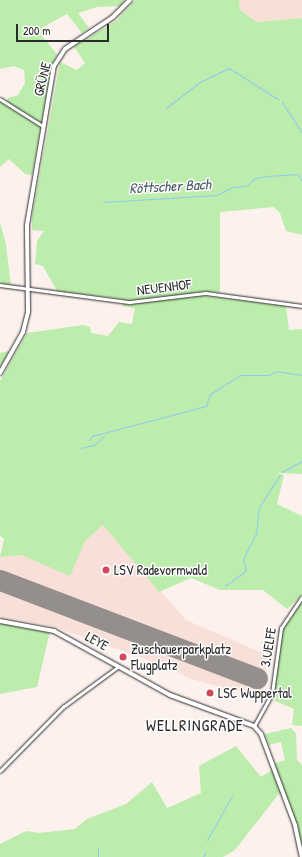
<!DOCTYPE html>
<html>
<head>
<meta charset="utf-8">
<style>
	body { margin:0 }
	#map { position:relative; width:302px; height:857px; overflow:hidden; background:#fcf1ed; font-family:"Patrick Hand",sans-serif }
	div>[style] { position:absolute }
	.built>* { inset:0; background:#f8e0d8 }
	.green>* { inset:0; background:#bcedac }
	.stream>* { height:1px; margin:-0.5px; padding:0 0.5px; transform-origin:0.5px; border-radius:0.5px; background:#92c8f0 }
	.runway>* { height:21px; margin:-10.5px; padding:0 10.5px; transform-origin:10.5px; border-radius:10.5px; background:#948e8c }
	.roads { filter:drop-shadow(0 0 1px #2b2b2b) drop-shadow(0 0 1px #2b2b2b) }
	.minor>* { height:2.5px; margin:-1.25px; padding:0 1.25px; transform-origin:1.25px; border-radius:1.25px; background:#fff }
	.tertiary>* { height:3px; margin:-1.5px; padding:0 1.5px; transform-origin:1.5px; border-radius:1.5px; background:#fff }
	.primary>* { height:4px; margin:-2px; padding:0 2px; transform-origin:2px; border-radius:2px; background:#fff }
	.dots>* { width:11px; height:11px; translate:-50% -50%; box-sizing:border-box; border:2px solid #fff; border-radius:50% }
	span { translate:-50% -50%; white-space:nowrap; text-align:center; line-height:1.15; -webkit-text-stroke:3px #fff; paint-order:stroke }
	.street-label { font-size:14px; color:#2b2b2b }
	.poi-label { font-size:14px; color:#2b2b2b }
	.left { translate:0 -50%; text-align:left }
	.water-label { font-size:15px; color:#4a5a66; font-style:italic }
	.quarter-label { font-size:16px; color:#2b2b2b; letter-spacing:1px }
	.scale { position:absolute; left:16px; top:24px; width:93px; height:18px; box-sizing:border-box; border:2px solid #2b2b2b; border-top:0; padding-left:5px; font-size:12px; line-height:14px; white-space:nowrap; color:#2b2b2b; -webkit-text-stroke:3px #fff; paint-order:stroke }
</style>
</head>
<body>
<div id="map">
	<div class="built">
		<div style="clip-path:polygon(239px 0,302px 0,302px 18px,257px 22px,240px 10px)"></div>
		<div style="clip-path:polygon(103px 525px,186px 620px,267px 655px,263px 698px,191px 679px,160px 664px,52px 626px,0 617px,0 557px,21px 555px,73px 563px,85px 541px)"></div>
	</div>
	<div class="green">
		<div style="clip-path:polygon(0 0,124px 0,121px 6px,97px 7px,78px 13px,89px 28px,82px 33px,67px 14px,43px 27px,41px 35px,57px 54px,51px 69px,32px 175px,25px 174px,9px 159px,0 167px,0 100px,6px 103px,8px 98px,18px 95px,25px 83px,24px 70px,14px 66px,0 69px)"></div>
		<div style="clip-path:polygon(135px 0,239px 0,240px 10px,257px 22px,302px 18px,302px 235px,286px 231px,280px 213px,274px 207px,220px 212px,220px 292px,190px 294px,286px 306px,289px 330px,302px 329px,302px 474px,277px 473px,284px 475px,277px 504px,302px 516px,302px 595px,287px 609px,263px 590px,220px 590px,191px 578px,159px 592px,103px 525px,85px 541px,70px 576px,21px 555px,0 557px,4px 539px,0 536px,0 381px,27px 333px,83px 325px,90px 327px,91px 333px,108px 336px,119px 322px,132px 324px,135px 308px,122px 306px,123px 299px,57px 291px,43px 266px,35px 264px,37px 241px,44px 231px,32px 230px,32px 217px,60px 62px,77px 70px,85px 63px,74px 47px,117px 20px)"></div>
		<div style="clip-path:polygon(0 222px,6px 245px,11px 285px,0 283px)"></div>
		<div style="clip-path:polygon(9px 351px,0 367px,0 353px)"></div>
		<div style="clip-path:polygon(302px 599px,302px 726px,292px 725px,294px 709px,273px 700px,280px 638px,289px 616px)"></div>
		<div style="clip-path:polygon(0 623px,50px 631px,37px 687px,0 694px)"></div>
		<div style="clip-path:polygon(291px 728px,296px 733px,297px 760px,302px 765px,302px 852px,273px 764px,285px 760px,281px 742px,269px 745px,265px 734px)"></div>
		<div style="clip-path:polygon(236px 746px,261px 777px,273px 769px,281px 791px,235px 850px,223px 857px,0 857px,0 844px,26px 831px,39px 833px,75px 829px,87px 819px,126px 804px,152px 782px,167px 808px,201px 793px,199px 766px)"></div>
	</div>
	<div class="stream">
		<div style="left:282px;top:102px;width:37px;rotate:57deg"></div>
		<div style="left:166px;top:108px;width:43px;rotate:-37.4deg"></div>
		<div style="left:200px;top:82px;width:32px;rotate:-26deg"></div>
		<div style="left:229px;top:68px;width:59px;rotate:32.6deg"></div>
		<div style="left:103px;top:202px;width:114px;rotate:-3.5deg"></div>
		<div style="left:217px;top:195px;width:17px;rotate:-28deg"></div>
		<div style="left:232px;top:187px;width:14px;rotate:-4deg"></div>
		<div style="left:246px;top:186px;width:12px;rotate:-42deg"></div>
		<div style="left:255px;top:178px;width:13px;rotate:-9deg"></div>
		<div style="left:268px;top:176px;width:29px;rotate:-4deg"></div>
		<div style="left:297px;top:174px;width:9px;rotate:54deg"></div>
		<div style="left:89px;top:440px;width:5px;rotate:-53deg"></div>
		<div style="left:92px;top:436px;width:118px;rotate:-14.7deg"></div>
		<div style="left:206px;top:406px;width:13px;rotate:-72deg"></div>
		<div style="left:210px;top:394px;width:36px;rotate:-32deg"></div>
		<div style="left:240px;top:375px;width:29px"></div>
		<div style="left:269px;top:375px;width:8px;rotate:-30deg"></div>
		<div style="left:276px;top:371px;width:26px;rotate:9deg"></div>
		<div style="left:81px;top:448px;width:13px;rotate:-13deg"></div>
		<div style="left:94px;top:445px;width:13px;rotate:-42deg"></div>
		<div style="left:282px;top:472px;width:23px;rotate:-29deg"></div>
		<div style="left:225px;top:586px;width:26px;rotate:-37deg"></div>
		<div style="left:246px;top:570px;width:11px;rotate:-105deg"></div>
		<div style="left:243px;top:559px;width:28px;rotate:-63deg"></div>
		<div style="left:256px;top:534px;width:27px;rotate:-84deg"></div>
		<div style="left:259px;top:507px;width:38px;rotate:-57deg"></div>
		<div style="left:207px;top:840px;width:51px;rotate:-60.4deg"></div>
		<div style="left:98px;top:848px;width:9px;rotate:90deg"></div>
		<div style="left:203px;top:857px;width:6px;rotate:-59deg"></div>
	</div>
	<div class="runway">
		<div style="left:0;top:580px;width:275px;rotate:20.9deg"></div>
	</div>
	<div class="roads">
		<div class="minor">
			<div style="left:0;top:99px;width:51px;rotate:32.1deg"></div>
			<div style="left:0;top:285px;width:131px;rotate:7.5deg"></div>
			<div style="left:130px;top:302px;width:77px;rotate:-6.8deg"></div>
			<div style="left:206px;top:293px;width:97px;rotate:7.7deg"></div>
			<div style="left:0;top:771px;width:90px;rotate:-45.5deg"></div>
			<div style="left:63px;top:707px;width:69px;rotate:-36.2deg"></div>
		</div>
		<div class="tertiary">
			<div style="left:254px;top:726px;width:38px;rotate:-61deg"></div>
			<div style="left:272px;top:693px;width:66px;rotate:-82.1deg"></div>
			<div style="left:281px;top:628px;width:37px;rotate:-56deg"></div>
		</div>
		<div class="primary">
			<div style="left:0;top:373px;width:47px;rotate:-60.7deg"></div>
			<div style="left:23px;top:332px;width:21px;rotate:-76deg"></div>
			<div style="left:28px;top:312px;width:87px;rotate:-90.7deg"></div>
			<div style="left:27px;top:225px;width:161px;rotate:-80.4deg"></div>
			<div style="left:54px;top:66px;width:20px;rotate:-57deg"></div>
			<div style="left:65px;top:49px;width:58px;rotate:-33.7deg"></div>
			<div style="left:113px;top:17px;width:24px;rotate:-45deg"></div>
			<div style="left:0;top:621px;width:55px;rotate:10.5deg"></div>
			<div style="left:54px;top:631px;width:132px;rotate:28.9deg"></div>
			<div style="left:170px;top:695px;width:90px;rotate:20.3deg"></div>
			<div style="left:254px;top:726px;width:11px;rotate:49deg"></div>
			<div style="left:261px;top:734px;width:97px;rotate:69.5deg"></div>
			<div style="left:295px;top:825px;width:33px;rotate:78deg"></div>
		</div>
	</div>
	<div class="dots">
		<div style="left:106px;top:570px;background:#d1495b"></div>
		<div style="left:123px;top:657px;background:#d1495b"></div>
		<div style="left:210px;top:693px;background:#d1495b"></div>
	</div>
	<div class="street-label">
		<span style="left:42px;top:79px;rotate:-76deg">GRÜNE</span>
		<span style="left:164px;top:287px;rotate:-7deg">NEUENHOF</span>
		<span style="left:97px;top:641px;rotate:29deg">LEYE</span>
		<span style="left:268px;top:647px;rotate:-81deg">3.UELFE</span>
	</div>
	<div class="poi-label">
		<span class="left" style="left:114px;top:570px">LSV Radevormwald</span>
		<span class="left" style="left:131px;top:657px">Zuschauerparkplatz<br>Flugplatz</span>
		<span class="left" style="left:218px;top:693px">LSC Wuppertal</span>
	</div>
	<div class="water-label">
		<span style="left:170px;top:186px;rotate:-3deg">Röttscher Bach</span>
	</div>
	<div class="quarter-label">
		<span style="left:195px;top:725px">WELLRINGRADE</span>
	</div>
	<div class="scale">200 m</div>
</div>
</body>
</html>
